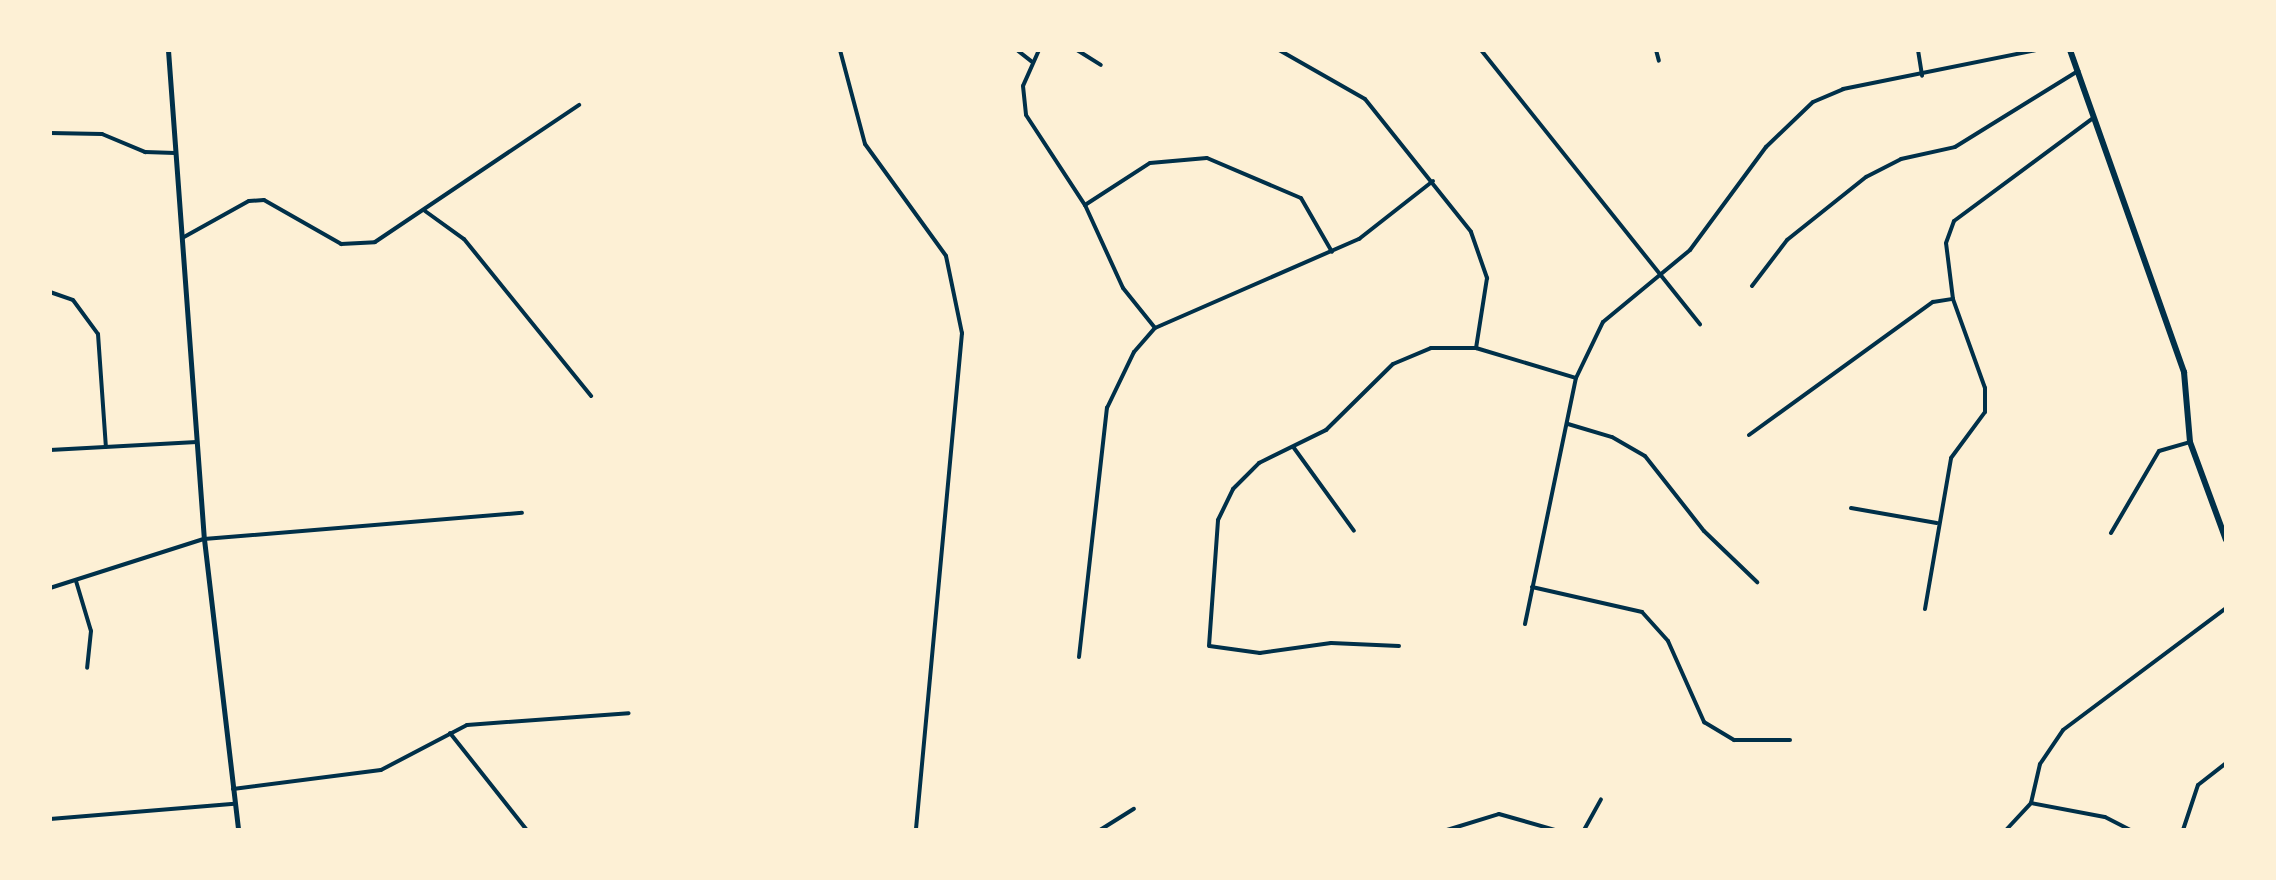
<!DOCTYPE html>
<html>
<head>
<meta charset="utf-8">
<style>
	body { margin:0 }
	#map { position:relative; width:2276px; height:880px; overflow:hidden; background:#fdf0d5; font-family:Helvetica,sans-serif }
	div>[style] { position:absolute }
	.minor>* { height:4px; margin:-2px; padding:0 2px; transform-origin:2px; border-radius:2px; background:#003049 }
	.tertiary>* { height:5px; margin:-2.5px; padding:0 2.5px; transform-origin:2.5px; border-radius:2.5px; background:#003049 }
	.secondary>* { height:6px; margin:-3px; padding:0 3px; transform-origin:3px; border-radius:3px; background:#003049 }
	span { translate:-50% -50%; white-space:nowrap; text-align:center; line-height:1.15; -webkit-text-stroke:10px #fdf0d5; paint-order:stroke }
	.frame { position:absolute; inset:0; border:52px solid #fdf0d5; pointer-events:none }
</style>
</head>
<body>
<div id="map">
	<div class="minor">
		<div style="left:840px;top:50px;width:97px;rotate:75.1deg"></div>
		<div style="left:865px;top:144px;width:138px;rotate:54.1deg"></div>
		<div style="left:946px;top:256px;width:79px;rotate:78.3deg"></div>
		<div style="left:962px;top:333px;width:499px;rotate:95.3deg"></div>
		<div style="left:1017px;top:50px;width:18px;rotate:38deg"></div>
		<div style="left:1039px;top:50px;width:39px;rotate:114deg"></div>
		<div style="left:1023px;top:86px;width:29px;rotate:84deg"></div>
		<div style="left:1026px;top:115px;width:108px;rotate:56.8deg"></div>
		<div style="left:1085px;top:205px;width:91px;rotate:65.4deg"></div>
		<div style="left:1123px;top:288px;width:51px;rotate:51.3deg"></div>
		<div style="left:1077px;top:50px;width:28px;rotate:32deg"></div>
		<div style="left:1279px;top:50px;width:99px;rotate:29.7deg"></div>
		<div style="left:1365px;top:99px;width:170px;rotate:51.4deg"></div>
		<div style="left:1471px;top:232px;width:49px;rotate:70.8deg"></div>
		<div style="left:1487px;top:278px;width:71px;rotate:98.9deg"></div>
		<div style="left:1481px;top:50px;width:351px;rotate:51.4deg"></div>
		<div style="left:1656px;top:50px;width:11px;rotate:75deg"></div>
		<div style="left:1918px;top:50px;width:26px;rotate:81deg"></div>
		<div style="left:50px;top:133px;width:52px;rotate:1.1deg"></div>
		<div style="left:102px;top:134px;width:47px;rotate:22.7deg"></div>
		<div style="left:145px;top:152px;width:30px;rotate:2deg"></div>
		<div style="left:1085px;top:205px;width:77px;rotate:-32.9deg"></div>
		<div style="left:1150px;top:163px;width:57px;rotate:-5deg"></div>
		<div style="left:1207px;top:158px;width:102px;rotate:23.1deg"></div>
		<div style="left:1301px;top:198px;width:62px;rotate:60.1deg"></div>
		<div style="left:425px;top:211px;width:48px;rotate:35.7deg"></div>
		<div style="left:464px;top:239px;width:202px;rotate:51deg"></div>
		<div style="left:184px;top:237px;width:74px;rotate:-29deg"></div>
		<div style="left:249px;top:201px;width:15px;rotate:-4deg"></div>
		<div style="left:264px;top:200px;width:89px;rotate:29.7deg"></div>
		<div style="left:341px;top:244px;width:34px;rotate:-3deg"></div>
		<div style="left:375px;top:242px;width:246px;rotate:-33.9deg"></div>
		<div style="left:1752px;top:286px;width:58px;rotate:-52.7deg"></div>
		<div style="left:1787px;top:240px;width:101px;rotate:-38.6deg"></div>
		<div style="left:1866px;top:177px;width:39px;rotate:-27deg"></div>
		<div style="left:1901px;top:159px;width:55px;rotate:-12.5deg"></div>
		<div style="left:1955px;top:147px;width:145px;rotate:-31.7deg"></div>
		<div style="left:50px;top:292px;width:24px;rotate:19deg"></div>
		<div style="left:73px;top:300px;width:42px;rotate:53.7deg"></div>
		<div style="left:98px;top:334px;width:113px;rotate:86deg"></div>
		<div style="left:1568px;top:424px;width:46px;rotate:16.5deg"></div>
		<div style="left:1612px;top:437px;width:38px;rotate:30deg"></div>
		<div style="left:1645px;top:456px;width:95px;rotate:51.8deg"></div>
		<div style="left:1704px;top:531px;width:74px;rotate:43.9deg"></div>
		<div style="left:1749px;top:435px;width:227px;rotate:-35.9deg"></div>
		<div style="left:1933px;top:302px;width:20px;rotate:-9deg"></div>
		<div style="left:1294px;top:448px;width:102px;rotate:54.1deg"></div>
		<div style="left:50px;top:450px;width:147px;rotate:-3.1deg"></div>
		<div style="left:1851px;top:508px;width:87px;rotate:9.9deg"></div>
		<div style="left:2111px;top:533px;width:95px;rotate:-59.7deg"></div>
		<div style="left:2159px;top:451px;width:32px;rotate:-16deg"></div>
		<div style="left:76px;top:581px;width:52px;rotate:73.3deg"></div>
		<div style="left:91px;top:631px;width:37px;rotate:96deg"></div>
		<div style="left:1532px;top:587px;width:113px;rotate:12.8deg"></div>
		<div style="left:1642px;top:612px;width:39px;rotate:48deg"></div>
		<div style="left:1668px;top:641px;width:89px;rotate:66deg"></div>
		<div style="left:1704px;top:722px;width:35px;rotate:31deg"></div>
		<div style="left:1734px;top:740px;width:56px"></div>
		<div style="left:50px;top:588px;width:162px;rotate:-17.7deg"></div>
		<div style="left:204px;top:539px;width:319px;rotate:-4.7deg"></div>
		<div style="left:1925px;top:609px;width:153px;rotate:-80.2deg"></div>
		<div style="left:1951px;top:458px;width:57px;rotate:-53.5deg"></div>
		<div style="left:1985px;top:412px;width:24px;rotate:-90deg"></div>
		<div style="left:1985px;top:388px;width:95px;rotate:-109.8deg"></div>
		<div style="left:1953px;top:299px;width:56px;rotate:-97.1deg"></div>
		<div style="left:1946px;top:243px;width:23px;rotate:-70deg"></div>
		<div style="left:1954px;top:221px;width:172px;rotate:-36.5deg"></div>
		<div style="left:1525px;top:624px;width:251px;rotate:-78.3deg"></div>
		<div style="left:1576px;top:378px;width:62px;rotate:-64.3deg"></div>
		<div style="left:1603px;top:322px;width:113px;rotate:-39.6deg"></div>
		<div style="left:1690px;top:250px;width:128px;rotate:-53.6deg"></div>
		<div style="left:1766px;top:147px;width:65px;rotate:-43.8deg"></div>
		<div style="left:1813px;top:102px;width:33px;rotate:-23deg"></div>
		<div style="left:1843px;top:89px;width:198px;rotate:-11.4deg"></div>
		<div style="left:1399px;top:646px;width:68px;rotate:-177.5deg"></div>
		<div style="left:1331px;top:643px;width:72px;rotate:172deg"></div>
		<div style="left:1260px;top:653px;width:51px;rotate:-172.2deg"></div>
		<div style="left:1209px;top:646px;width:126px;rotate:-85.9deg"></div>
		<div style="left:1218px;top:520px;width:34px;rotate:-64deg"></div>
		<div style="left:1233px;top:489px;width:37px;rotate:-45deg"></div>
		<div style="left:1259px;top:463px;width:75px;rotate:-26.2deg"></div>
		<div style="left:1326px;top:430px;width:94px;rotate:-44.6deg"></div>
		<div style="left:1393px;top:364px;width:41px;rotate:-22.8deg"></div>
		<div style="left:1431px;top:348px;width:45px"></div>
		<div style="left:1476px;top:348px;width:104px;rotate:16.7deg"></div>
		<div style="left:1079px;top:657px;width:251px;rotate:-83.6deg"></div>
		<div style="left:1107px;top:408px;width:62px;rotate:-64.3deg"></div>
		<div style="left:1134px;top:352px;width:32px;rotate:-49deg"></div>
		<div style="left:1155px;top:328px;width:223px;rotate:-23.6deg"></div>
		<div style="left:1359px;top:239px;width:94px;rotate:-38.1deg"></div>
		<div style="left:450px;top:733px;width:124px;rotate:51.6deg"></div>
		<div style="left:233px;top:789px;width:149px;rotate:-7.3deg"></div>
		<div style="left:381px;top:770px;width:97px;rotate:-27.6deg"></div>
		<div style="left:467px;top:725px;width:162px;rotate:-4.2deg"></div>
		<div style="left:2031px;top:803px;width:75px;rotate:10.7deg"></div>
		<div style="left:2105px;top:817px;width:29px;rotate:27deg"></div>
		<div style="left:50px;top:819px;width:185px;rotate:-4.7deg"></div>
		<div style="left:1100px;top:830px;width:40px;rotate:-32deg"></div>
		<div style="left:1447px;top:830px;width:54px;rotate:-17.1deg"></div>
		<div style="left:1499px;top:814px;width:58px;rotate:15.9deg"></div>
		<div style="left:1584px;top:830px;width:35px;rotate:-61deg"></div>
		<div style="left:2006px;top:830px;width:37px;rotate:-47deg"></div>
		<div style="left:2031px;top:803px;width:40px;rotate:-77deg"></div>
		<div style="left:2040px;top:764px;width:41px;rotate:-55.9deg"></div>
		<div style="left:2063px;top:730px;width:204px;rotate:-36.8deg"></div>
		<div style="left:2183px;top:830px;width:47px;rotate:-71.6deg"></div>
		<div style="left:2198px;top:785px;width:36px;rotate:-38deg"></div>
	</div>
	<div class="tertiary">
		<div style="left:168px;top:50px;width:490px;rotate:85.8deg"></div>
		<div style="left:204px;top:539px;width:293px;rotate:83.3deg"></div>
	</div>
	<div class="secondary">
		<div style="left:2070px;top:50px;width:342px;rotate:70.5deg"></div>
		<div style="left:2184px;top:372px;width:70px;rotate:85.1deg"></div>
		<div style="left:2190px;top:442px;width:104px;rotate:69.8deg"></div>
	</div>
	<div class="frame"></div>
</div>
</body>
</html>
